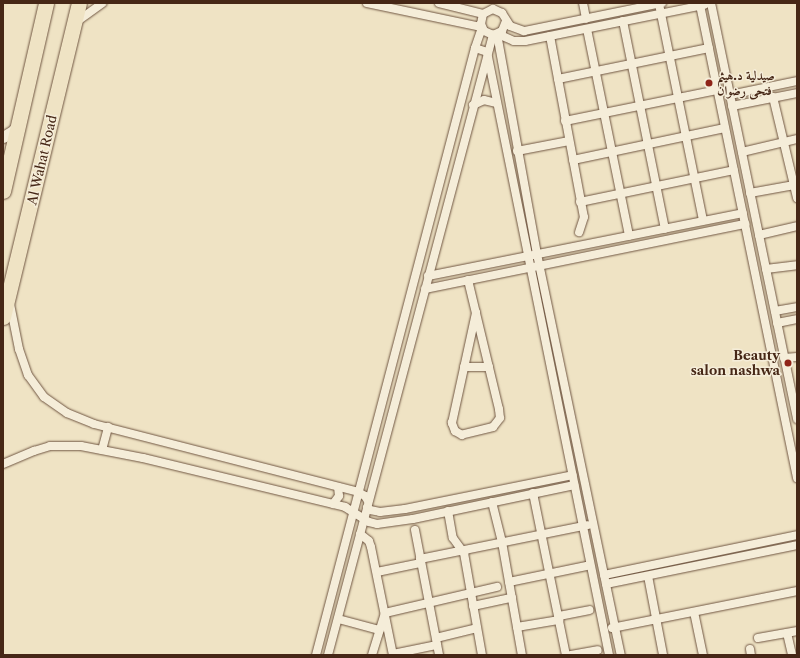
<!DOCTYPE html>
<html>
<head>
<meta charset="utf-8">
<style>
	body { margin:0 }
	#map { position:relative; width:800px; height:658px; overflow:hidden; background:#efe3c4; font-family:"Libre Caslon Text",Amiri,serif }
	div>[style] { position:absolute }
	.roads { filter:drop-shadow(0 0 1px #705642) drop-shadow(0 0 1px #705642) }
	.street>* { height:8px; margin:-4px; padding:0 4px; transform-origin:4px; border-radius:4px; background:#f5edd9 }
	.secondary>* { height:11px; margin:-5.5px; padding:0 5.5px; transform-origin:5.5px; border-radius:5.5px; background:#f5edd9 }
	.highway>* { height:15px; margin:-7.5px; padding:0 7.5px; transform-origin:7.5px; border-radius:7.5px; background:#efe3c4 }
	.dots>* { width:11px; height:11px; translate:-50% -50%; box-sizing:border-box; border:2px solid #f5edd9; border-radius:50% }
	span { translate:-50% -50%; white-space:nowrap; text-align:center; line-height:1.15; -webkit-text-stroke:3px #f5edd9; paint-order:stroke }
	.poi-label { font-size:13px; color:#462716; font-weight:700 }
	.left { translate:0 -50%; text-align:left }
	.right { translate:-100% -50%; text-align:right }
	.street-label { font-size:13px; color:#462716 }
	.frame { position:absolute; inset:0; border:4px solid #462716; pointer-events:none }
</style>
</head>
<body>
<div id="map">
	<div class="roads">
		<div class="street">
			<div style="left:367px;top:3px;width:116px;rotate:11.9deg"></div>
			<div style="left:439px;top:3px;width:45px;rotate:14deg"></div>
			<div style="left:583px;top:3px;width:16px;rotate:79deg"></div>
			<div style="left:711px;top:3px;width:425px;rotate:78.3deg"></div>
			<div style="left:659px;top:4px;width:221px;rotate:78.5deg"></div>
			<div style="left:700px;top:5px;width:483px;rotate:78.4deg"></div>
			<div style="left:506px;top:21px;width:11px;rotate:112deg"></div>
			<div style="left:502px;top:31px;width:10px;rotate:156deg"></div>
			<div style="left:493px;top:35px;width:10px;rotate:-156deg"></div>
			<div style="left:484px;top:31px;width:8px;rotate:-113deg"></div>
			<div style="left:481px;top:24px;width:10px;rotate:-79deg"></div>
			<div style="left:483px;top:14px;width:11px;rotate:-27deg"></div>
			<div style="left:493px;top:9px;width:10px;rotate:24deg"></div>
			<div style="left:502px;top:13px;width:15px;rotate:58deg"></div>
			<div style="left:510px;top:26px;width:15px;rotate:20deg"></div>
			<div style="left:524px;top:31px;width:141px;rotate:-11.5deg"></div>
			<div style="left:623px;top:21px;width:212px;rotate:78.6deg"></div>
			<div style="left:75px;top:23px;width:34px;rotate:-36deg"></div>
			<div style="left:587px;top:29px;width:211px;rotate:78.5deg"></div>
			<div style="left:497px;top:34px;width:224px;rotate:79.7deg"></div>
			<div style="left:537px;top:254px;width:410px;rotate:78.2deg"></div>
			<div style="left:498px;top:34px;width:17px;rotate:24deg"></div>
			<div style="left:514px;top:41px;width:11px"></div>
			<div style="left:525px;top:41px;width:183px;rotate:-11.4deg"></div>
			<div style="left:550px;top:36px;width:184px;rotate:79.4deg"></div>
			<div style="left:584px;top:217px;width:16px;rotate:108deg"></div>
			<div style="left:475px;top:48px;width:13px;rotate:18deg"></div>
			<div style="left:487px;top:52px;width:615px;rotate:78.56deg"></div>
			<div style="left:558px;top:79px;width:154px;rotate:-11.6deg"></div>
			<div style="left:730px;top:95px;width:68px;rotate:-11.8deg"></div>
			<div style="left:773px;top:97px;width:104px;rotate:76.6deg"></div>
			<div style="left:473px;top:105px;width:12px;rotate:-24deg"></div>
			<div style="left:484px;top:100px;width:12px;rotate:14deg"></div>
			<div style="left:732px;top:106px;width:66px;rotate:-11.3deg"></div>
			<div style="left:565px;top:121px;width:156px;rotate:-11.5deg"></div>
			<div style="left:517px;top:151px;width:53px;rotate:-10.9deg"></div>
			<div style="left:742px;top:152px;width:57px;rotate:-13.3deg"></div>
			<div style="left:573px;top:160px;width:155px;rotate:-11.9deg"></div>
			<div style="left:750px;top:193px;width:45px;rotate:-10.3deg"></div>
			<div style="left:580px;top:202px;width:157px;rotate:-11.7deg"></div>
			<div style="left:759px;top:235px;width:39px;rotate:-13deg"></div>
			<div style="left:766px;top:269px;width:31px;rotate:-7deg"></div>
			<div style="left:428px;top:276px;width:321px;rotate:-11.3deg"></div>
			<div style="left:468px;top:280px;width:133px;rotate:76.5deg"></div>
			<div style="left:499px;top:409px;width:9px;rotate:84deg"></div>
			<div style="left:500px;top:418px;width:11px;rotate:128deg"></div>
			<div style="left:493px;top:427px;width:32px;rotate:166deg"></div>
			<div style="left:462px;top:435px;width:8px;rotate:-150deg"></div>
			<div style="left:455px;top:431px;width:9px;rotate:-111deg"></div>
			<div style="left:452px;top:423px;width:113px;rotate:-77.7deg"></div>
			<div style="left:425px;top:289px;width:327px;rotate:-11.5deg"></div>
			<div style="left:10px;top:304px;width:46px;rotate:78.7deg"></div>
			<div style="left:19px;top:349px;width:28px;rotate:71deg"></div>
			<div style="left:28px;top:375px;width:27px;rotate:54deg"></div>
			<div style="left:44px;top:397px;width:28px;rotate:35deg"></div>
			<div style="left:67px;top:413px;width:29px;rotate:22deg"></div>
			<div style="left:94px;top:424px;width:273px;rotate:14.4deg"></div>
			<div style="left:358px;top:492px;width:8px;rotate:30deg"></div>
			<div style="left:365px;top:496px;width:6px;rotate:59deg"></div>
			<div style="left:775px;top:311px;width:22px;rotate:-10deg"></div>
			<div style="left:777px;top:323px;width:20px;rotate:-11deg"></div>
			<div style="left:784px;top:358px;width:13px;rotate:-4deg"></div>
			<div style="left:464px;top:367px;width:25px"></div>
			<div style="left:102px;top:450px;width:24px;rotate:-75deg"></div>
			<div style="left:3px;top:464px;width:34px;rotate:-23deg"></div>
			<div style="left:34px;top:451px;width:17px;rotate:-17deg"></div>
			<div style="left:50px;top:446px;width:31px"></div>
			<div style="left:81px;top:446px;width:63px;rotate:11deg"></div>
			<div style="left:143px;top:458px;width:208px;rotate:13.6deg"></div>
			<div style="left:345px;top:507px;width:28px;rotate:32deg"></div>
			<div style="left:369px;top:522px;width:8px;rotate:14deg"></div>
			<div style="left:377px;top:524px;width:36px;rotate:-8deg"></div>
			<div style="left:413px;top:519px;width:165px;rotate:-11.9deg"></div>
			<div style="left:533px;top:493px;width:165px;rotate:78.5deg"></div>
			<div style="left:492px;top:502px;width:41px;rotate:76deg"></div>
			<div style="left:502px;top:542px;width:115px;rotate:80deg"></div>
			<div style="left:333px;top:504px;width:10px;rotate:-53deg"></div>
			<div style="left:339px;top:496px;width:9px;rotate:-96deg"></div>
			<div style="left:367px;top:507px;width:4px;rotate:45deg"></div>
			<div style="left:370px;top:510px;width:10px;rotate:11deg"></div>
			<div style="left:380px;top:512px;width:25px;rotate:-7deg"></div>
			<div style="left:405px;top:509px;width:171px;rotate:-11.4deg"></div>
			<div style="left:448px;top:511px;width:27px;rotate:80deg"></div>
			<div style="left:453px;top:538px;width:19px;rotate:54deg"></div>
			<div style="left:464px;top:553px;width:104px;rotate:80deg"></div>
			<div style="left:415px;top:530px;width:127px;rotate:79.1deg"></div>
			<div style="left:360px;top:534px;width:11px;rotate:38deg"></div>
			<div style="left:369px;top:541px;width:6px;rotate:72deg"></div>
			<div style="left:371px;top:547px;width:110px;rotate:78.5deg"></div>
			<div style="left:420px;top:559px;width:171px;rotate:-11.4deg"></div>
			<div style="left:377px;top:572px;width:45px;rotate:-11.6deg"></div>
			<div style="left:604px;top:575px;width:197px;rotate:-11.7deg"></div>
			<div style="left:648px;top:576px;width:80px;rotate:79.2deg"></div>
			<div style="left:509px;top:582px;width:79px;rotate:-11.7deg"></div>
			<div style="left:606px;top:584px;width:195px;rotate:-11.5deg"></div>
			<div style="left:473px;top:606px;width:40px;rotate:-12deg"></div>
			<div style="left:694px;top:612px;width:44px;rotate:78.2deg"></div>
			<div style="left:559px;top:616px;width:31px;rotate:-11deg"></div>
			<div style="left:342px;top:620px;width:39px;rotate:15deg"></div>
			<div style="left:517px;top:627px;width:43px;rotate:-9.5deg"></div>
			<div style="left:612px;top:628px;width:189px;rotate:-11.3deg"></div>
			<div style="left:787px;top:633px;width:23px;rotate:77deg"></div>
			<div style="left:436px;top:638px;width:42px;rotate:-13.7deg"></div>
			<div style="left:758px;top:638px;width:40px;rotate:-10deg"></div>
			<div style="left:750px;top:649px;width:6px;rotate:81deg"></div>
			<div style="left:393px;top:654px;width:45px;rotate:-11.6deg"></div>
			<div style="left:316px;top:655px;width:627px;rotate:-75.32deg"></div>
			<div style="left:475px;top:48px;width:21px;rotate:-71deg"></div>
			<div style="left:328px;top:655px;width:642px;rotate:-75.1deg"></div>
			<div style="left:372px;top:655px;width:44px;rotate:-72.8deg"></div>
			<div style="left:385px;top:613px;width:115px;rotate:-13.1deg"></div>
			<div style="left:571px;top:655px;width:27px;rotate:-10deg"></div>
		</div>
		<div class="secondary">
			<div style="left:3px;top:137px;width:12px;rotate:-31deg"></div>
			<div style="left:13px;top:131px;width:8px;rotate:-50deg"></div>
		</div>
		<div class="highway">
			<div style="left:3px;top:191px;width:193px;rotate:-77.1deg"></div>
			<div style="left:3px;top:317px;width:323px;rotate:-76.4deg"></div>
		</div>
	</div>
	<div class="dots">
		<div style="left:709px;top:83px;background:#8f2418"></div>
		<div style="left:788px;top:363px;background:#8f2418"></div>
	</div>
	<div class="poi-label">
		<span class="left" style="left:717px;top:83px">صيدلية د.هيثم<br>فتحى رضوان</span>
		<span class="right" style="left:780px;top:363px">Beauty<br>salon nashwa</span>
	</div>
	<div class="street-label">
		<span style="left:42px;top:160px;rotate:-77deg">Al Wahat Road</span>
	</div>
	<div class="frame"></div>
</div>
</body>
</html>
